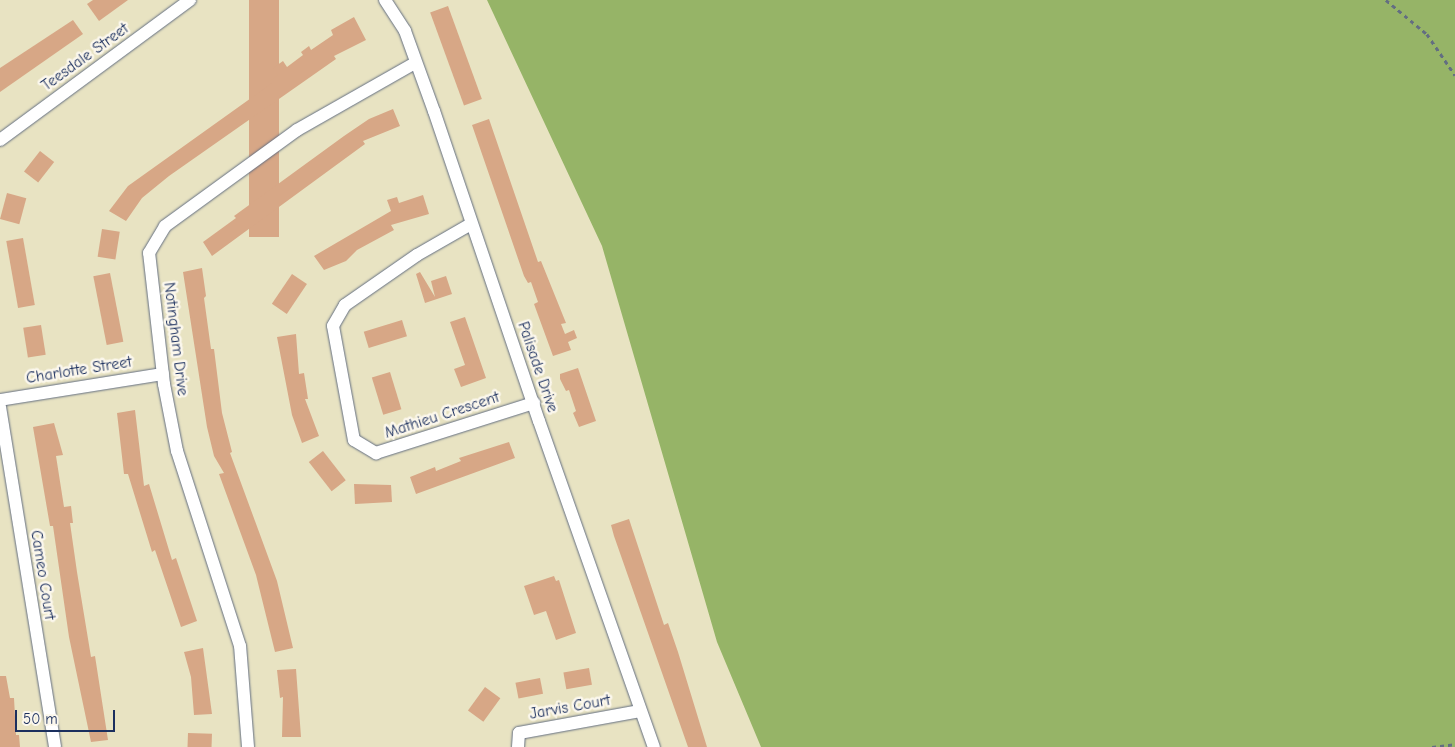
<!DOCTYPE html>
<html>
<head>
<meta charset="utf-8">
<style>
	body { margin:0 }
	#map { position:relative; width:1455px; height:747px; overflow:hidden; background:#e8e3c2; font-family:"Comic Neue",sans-serif }
	div>[style] { position:absolute }
	.forest>* { inset:0; background:#96b467 }
	.building>* { inset:0; background:#d7a786; transform-origin:0 0 }
	.path>* { height:2.5px; margin-top:-1.25px; transform-origin:0; background:repeating-linear-gradient(90deg,#636e81 0 4px,transparent 0 8px) }
	.roads { filter:drop-shadow(0 0 1px #636e81) drop-shadow(0 0 1px #636e81) }
	.minor>* { height:12px; margin:-6px; padding:0 6px; transform-origin:6px; border-radius:6px; background:#fff }
	span { translate:-50% -50%; white-space:nowrap; text-align:center; line-height:1.15; -webkit-text-stroke:5px #fbf7ec; paint-order:stroke }
	.street-label { font-size:16px; color:#1b2f5e }
	.scale { position:absolute; left:15px; top:710px; width:100px; height:22px; box-sizing:border-box; border:2px solid #1b2f5e; border-top:0; padding-left:6px; font-size:15px; line-height:18px; white-space:nowrap; color:#1b2f5e; -webkit-text-stroke:4px #fbf7ec; paint-order:stroke }
</style>
</head>
<body>
<div id="map">
	<div class="forest">
		<div style="clip-path:polygon(487px 0,1455px 0,1455px 747px,761px 747px,717px 642px,602px 246px)"></div>
	</div>
	<div class="building">
		<div style="clip-path:polygon(93px 0,128px 0,99px 21px,87px 4px)"></div>
		<div style="left:249px;top:0;width:30px;height:237px"></div>
		<div style="left:448px;top:6px;width:99px;height:19px;rotate:70deg"></div>
		<div style="clip-path:polygon(354px 17px,366px 40px,334px 56px,336px 59px,169px 176px,142px 198px,126px 221px,109px 211px,128px 186px,272px 83px,270px 81px,278px 75px,273px 68px,283px 61px,287px 67px,303px 55px,301px 52px,309px 46px,311px 50px,333px 35px,331px 30px)"></div>
		<div style="clip-path:polygon(73px 20px,83px 34px,0 92px,0 68px)"></div>
		<div style="clip-path:polygon(393px 109px,400px 126px,363px 141px,365px 144px,212px 256px,203px 242px,236px 218px,234px 216px,344px 136px,369px 119px)"></div>
		<div style="clip-path:polygon(489px 119px,538px 262px,541px 261px,566px 323px,561px 324px,565px 334px,574px 330px,577px 338px,568px 342px,571px 350px,553px 356px,534px 304px,538px 302px,531px 282px,528px 283px,524px 276px,472px 125px)"></div>
		<div style="left:40px;top:151px;width:18px;height:26px;rotate:38deg"></div>
		<div style="left:7px;top:193px;width:20px;height:27px;rotate:15deg"></div>
		<div style="clip-path:polygon(423px 195px,429px 214px,391px 225px,394px 230px,357px 250px,346px 261px,324px 270px,314px 256px,391px 211px,387px 200px,397px 197px,399px 203px)"></div>
		<div style="left:102px;top:229px;width:18px;height:28px;rotate:9deg"></div>
		<div style="left:23px;top:238px;width:68px;height:17px;rotate:80deg"></div>
		<div style="clip-path:polygon(202px 268px,206px 296px,204px 298px,211px 349px,214px 349px,222px 413px,232px 452px,230px 453px,277px 581px,293px 648px,275px 652px,256px 575px,219px 474px,224px 473px,214px 456px,207px 427px,183px 272px)"></div>
		<div style="clip-path:polygon(420px 272px,435px 297px,431px 281px,446px 276px,452px 294px,425px 303px,416px 274px)"></div>
		<div style="left:110px;top:273px;width:70px;height:17px;rotate:79deg"></div>
		<div style="left:292px;top:274px;width:18px;height:36px;rotate:34deg"></div>
		<div style="clip-path:polygon(465px 317px,486px 378px,461px 387px,454px 369px,465px 365px,450px 322px)"></div>
		<div style="left:402px;top:320px;width:17px;height:40px;rotate:73deg"></div>
		<div style="left:41px;top:325px;width:30px;height:18px;rotate:81deg"></div>
		<div style="clip-path:polygon(296px 334px,299px 374px,304px 373px,308px 399px,305px 399px,319px 436px,302px 443px,292px 415px,277px 337px)"></div>
		<div style="clip-path:polygon(578px 368px,596px 421px,579px 427px,573px 413px,576px 411px,569px 390px,566px 391px,560px 379px,560px 374px)"></div>
		<div style="left:390px;top:372px;width:39px;height:19px;rotate:73deg"></div>
		<div style="clip-path:polygon(135px 410px,144px 486px,149px 484px,172px 560px,176px 558px,197px 621px,181px 627px,155px 550px,152px 552px,128px 474px,124px 474px,117px 413px)"></div>
		<div style="clip-path:polygon(54px 423px,63px 455px,56px 456px,64px 507px,71px 506px,73px 523px,70px 523px,77px 572px,91px 657px,95px 656px,108px 740px,91px 742px,69px 637px,53px 526px,50px 526px,33px 427px)"></div>
		<div style="clip-path:polygon(509px 442px,515px 458px,416px 494px,410px 477px,435px 467px,436px 471px,461px 461px,459px 458px)"></div>
		<div style="left:323px;top:451px;width:37px;height:18px;rotate:52deg"></div>
		<div style="clip-path:polygon(354px 484px,391px 485px,392px 502px,355px 504px)"></div>
		<div style="clip-path:polygon(629px 519px,664px 625px,668px 623px,678px 652px,707px 747px,688px 747px,614px 536px,611px 525px)"></div>
		<div style="clip-path:polygon(554px 576px,556px 581px,559px 580px,576px 633px,556px 640px,546px 611px,534px 615px,524px 586px)"></div>
		<div style="clip-path:polygon(203px 648px,212px 714px,194px 715px,191px 677px,184px 652px)"></div>
		<div style="left:589px;top:668px;width:17px;height:26px;rotate:80deg"></div>
		<div style="clip-path:polygon(296px 669px,301px 737px,282px 737px,283px 697px,280px 698px,277px 670px)"></div>
		<div style="clip-path:polygon(0 676px,6px 676px,10px 698px,14px 698px,16px 735px,19px 735px,20px 747px,0 747px)"></div>
		<div style="left:540px;top:678px;width:16px;height:25px;rotate:79deg"></div>
		<div style="left:485px;top:687px;width:19px;height:29px;rotate:36deg"></div>
		<div style="left:188px;top:733px;width:24px;height:14px;rotate:2deg"></div>
	</div>
	<div class="path">
		<div style="left:1386px;top:0;width:53px;rotate:39.7deg"></div>
		<div style="left:1427px;top:34px;width:50px;rotate:55.7deg"></div>
		<div style="left:1432px;top:747px;width:23px;rotate:-7deg"></div>
	</div>
	<div class="roads">
		<div class="minor">
			<div style="left:385px;top:0;width:37px;rotate:57deg"></div>
			<div style="left:405px;top:31px;width:85px;rotate:70.1deg"></div>
			<div style="left:434px;top:111px;width:327px;rotate:71.3deg"></div>
			<div style="left:539px;top:421px;width:346px;rotate:70.6deg"></div>
			<div style="left:0;top:140px;width:236px;rotate:-36.4deg"></div>
			<div style="left:471px;top:224px;width:62px;rotate:150.1deg"></div>
			<div style="left:417px;top:255px;width:88px;rotate:145.2deg"></div>
			<div style="left:345px;top:305px;width:24px;rotate:120deg"></div>
			<div style="left:333px;top:326px;width:116px;rotate:79.6deg"></div>
			<div style="left:354px;top:440px;width:26px;rotate:31deg"></div>
			<div style="left:376px;top:453px;width:166px;rotate:-17.6deg"></div>
			<div style="left:0;top:400px;width:165px;rotate:-9.1deg"></div>
			<div style="left:0;top:407px;width:344px;rotate:80.8deg"></div>
			<div style="left:248px;top:747px;width:101px;rotate:-94.5deg"></div>
			<div style="left:240px;top:646px;width:205px;rotate:-107.9deg"></div>
			<div style="left:177px;top:451px;width:68px;rotate:-101deg"></div>
			<div style="left:164px;top:384px;width:132px;rotate:-96.5deg"></div>
			<div style="left:149px;top:253px;width:31px;rotate:-59deg"></div>
			<div style="left:165px;top:226px;width:163px;rotate:-36deg"></div>
			<div style="left:297px;top:130px;width:136px;rotate:-29.6deg"></div>
			<div style="left:518px;top:747px;width:14px;rotate:-86deg"></div>
			<div style="left:519px;top:733px;width:123px;rotate:-10.3deg"></div>
		</div>
	</div>
	<div class="street-label">
		<span style="left:85px;top:57px;rotate:-36deg">Teesdale Street</span>
		<span style="left:176px;top:339px;rotate:83deg">Notingham Drive</span>
		<span style="left:538px;top:367px;rotate:71deg">Palisade Drive</span>
		<span style="left:79px;top:370px;rotate:-9deg">Charlotte Street</span>
		<span style="left:442px;top:415px;rotate:-18deg">Mathieu Crescent</span>
		<span style="left:43px;top:575px;rotate:81deg">Cameo Court</span>
		<span style="left:570px;top:707px;rotate:-10deg">Jarvis Court</span>
	</div>
	<div class="scale">50 m</div>
</div>
</body>
</html>
